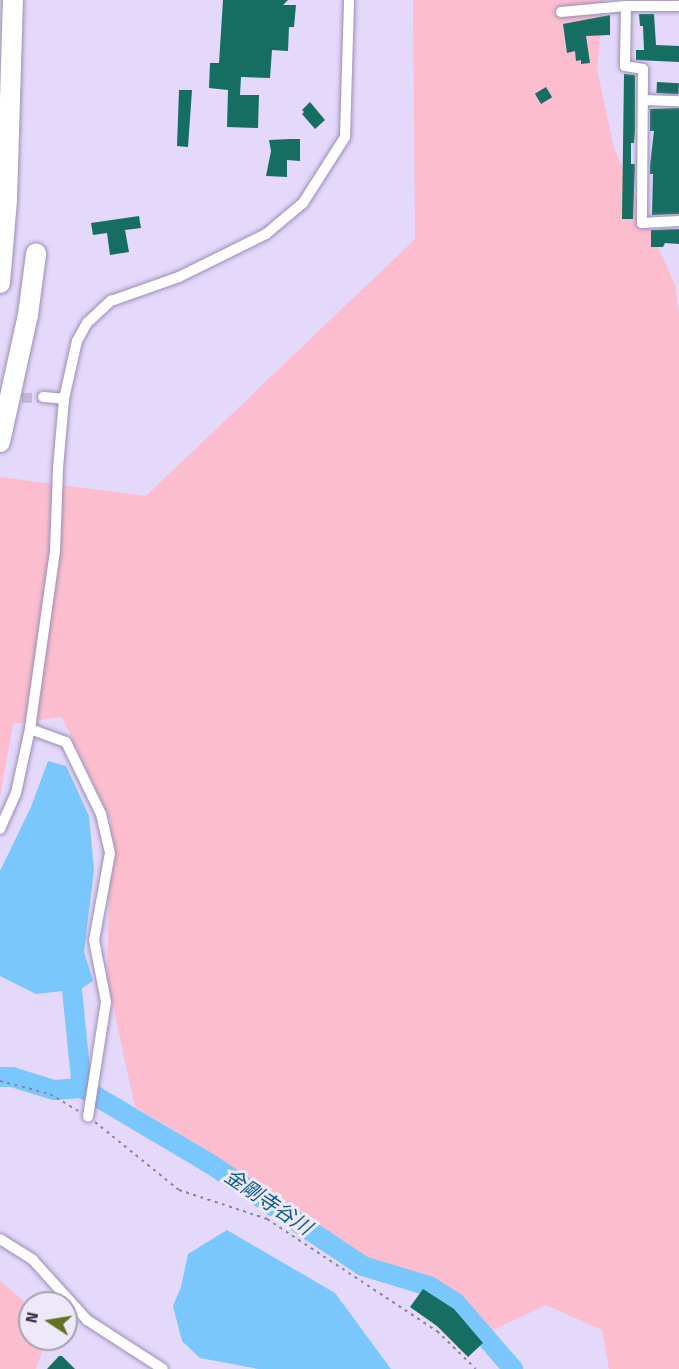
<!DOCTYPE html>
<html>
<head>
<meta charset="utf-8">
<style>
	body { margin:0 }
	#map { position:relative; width:679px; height:1369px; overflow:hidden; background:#e4d8fb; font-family:"Fira Sans","Noto Sans JP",sans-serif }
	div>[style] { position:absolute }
	.green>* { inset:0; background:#fcbdcf }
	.water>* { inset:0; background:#79c7fd }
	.river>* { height:20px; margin:-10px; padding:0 10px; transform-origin:10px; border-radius:10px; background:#79c7fd }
	.building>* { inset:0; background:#156e61; transform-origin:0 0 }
	.street-tunnel>* { height:10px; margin-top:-5px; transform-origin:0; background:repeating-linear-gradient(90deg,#c2b7d6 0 10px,transparent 0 15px) }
	.path>* { height:2px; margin-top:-1px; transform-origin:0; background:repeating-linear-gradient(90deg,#8b829b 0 3px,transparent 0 7.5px) }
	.roads { filter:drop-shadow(0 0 2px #9a8db5) drop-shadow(0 0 2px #9a8db5) }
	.street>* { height:10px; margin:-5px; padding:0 5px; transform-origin:5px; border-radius:5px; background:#fff }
	.highway>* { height:20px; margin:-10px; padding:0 10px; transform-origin:10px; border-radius:10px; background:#fff }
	span { translate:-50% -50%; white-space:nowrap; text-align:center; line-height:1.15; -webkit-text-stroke:6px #eee9fa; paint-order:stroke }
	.water-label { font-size:20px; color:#0b5c88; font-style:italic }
	.north { position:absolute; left:18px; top:1291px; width:60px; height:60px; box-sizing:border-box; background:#eee9fa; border:2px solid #a6a0b1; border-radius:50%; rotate:282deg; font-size:16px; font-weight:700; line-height:24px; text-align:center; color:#393344 }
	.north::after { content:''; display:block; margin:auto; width:21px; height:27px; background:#627320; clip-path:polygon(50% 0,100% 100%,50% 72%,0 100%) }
</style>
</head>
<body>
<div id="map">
	<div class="green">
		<div style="clip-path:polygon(413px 0,604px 0,597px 69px,614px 148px,675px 285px,679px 316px,679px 1369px,609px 1369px,602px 1330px,546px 1305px,491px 1331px,439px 1282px,363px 1258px,206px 1150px,135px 1107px,107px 978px,111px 821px,62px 717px,13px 724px,0 797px,0 477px,146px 496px,415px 239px)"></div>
		<div style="clip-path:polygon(0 1281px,30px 1306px,30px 1339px,46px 1339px,36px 1369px,0 1369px)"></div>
	</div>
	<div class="water">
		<div style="clip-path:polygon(48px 761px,66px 766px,89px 816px,94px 870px,84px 952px,93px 981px,81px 989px,36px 994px,0 976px,0 871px,31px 807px)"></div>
		<div style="clip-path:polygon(227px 1230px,335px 1293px,391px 1369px,258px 1369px,200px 1358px,182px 1341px,173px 1306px,181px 1287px,188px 1254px)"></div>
	</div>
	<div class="river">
		<div style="left:72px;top:990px;width:99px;rotate:84.2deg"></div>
		<div style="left:0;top:1077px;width:12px"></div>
		<div style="left:12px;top:1077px;width:44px;rotate:17.2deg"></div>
		<div style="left:54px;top:1090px;width:28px;rotate:-4deg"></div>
		<div style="left:82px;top:1088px;width:147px;rotate:30.6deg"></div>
		<div style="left:209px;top:1163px;width:185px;rotate:33.8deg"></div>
		<div style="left:363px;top:1266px;width:69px;rotate:16.9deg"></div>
		<div style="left:429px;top:1286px;width:31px;rotate:32deg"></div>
		<div style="left:455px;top:1302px;width:89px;rotate:49.1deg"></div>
	</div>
	<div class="building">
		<div style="clip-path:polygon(223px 0,288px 0,283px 5px,296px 5px,294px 27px,289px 27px,288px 51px,272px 50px,270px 78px,241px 77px,240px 95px,259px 95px,258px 128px,227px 127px,228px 90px,209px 88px,210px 63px,219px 63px)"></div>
		<div style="clip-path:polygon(639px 14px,654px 14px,656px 45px,679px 46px,679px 62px,636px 60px,636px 50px,644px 50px,643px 26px,640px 26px)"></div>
		<div style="clip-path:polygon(610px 15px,610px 35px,586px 36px,590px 63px,581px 64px,581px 60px,576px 61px,575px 51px,567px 53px,563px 24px)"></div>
		<div style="clip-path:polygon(624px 74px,635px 75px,635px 131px,634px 143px,631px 143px,631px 164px,635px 164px,633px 219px,622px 219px)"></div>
		<div style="left:657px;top:82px;width:22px;height:11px;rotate:3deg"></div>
		<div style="left:546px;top:87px;width:12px;height:13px;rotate:59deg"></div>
		<div style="clip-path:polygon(179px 90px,192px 90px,188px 147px,177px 146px)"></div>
		<div style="clip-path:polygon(310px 102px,325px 120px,315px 129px,302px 114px,304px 112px,302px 110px)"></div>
		<div style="clip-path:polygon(679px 108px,679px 214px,652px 215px,653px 174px,650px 174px,650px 165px,654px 131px,650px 131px,650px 109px)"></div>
		<div style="clip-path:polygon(291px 139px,300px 139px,300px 161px,287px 160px,287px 177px,266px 176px,271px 151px,269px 140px)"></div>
		<div style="clip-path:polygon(139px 216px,141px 228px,125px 230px,129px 252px,110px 255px,107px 233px,93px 235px,91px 223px)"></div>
		<div style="clip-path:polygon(679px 229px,679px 244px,665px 243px,663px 247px,651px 247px,651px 230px)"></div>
		<div style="clip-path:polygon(423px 1289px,454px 1309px,483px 1343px,468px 1357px,437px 1326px,410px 1307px)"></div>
		<div style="clip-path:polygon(59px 1356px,62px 1356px,75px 1369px,47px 1369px)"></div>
	</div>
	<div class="street-tunnel">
		<div style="left:7px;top:399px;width:36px;rotate:-3deg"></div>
	</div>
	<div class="path">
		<div style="left:0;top:1081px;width:52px;rotate:14.6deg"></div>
		<div style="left:50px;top:1094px;width:33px;rotate:31deg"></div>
		<div style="left:95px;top:1122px;width:108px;rotate:39deg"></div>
		<div style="left:179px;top:1190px;width:93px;rotate:18.2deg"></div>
		<div style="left:267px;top:1219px;width:204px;rotate:33.4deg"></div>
		<div style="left:437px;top:1331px;width:54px;rotate:44.3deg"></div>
	</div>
	<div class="roads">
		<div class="street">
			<div style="left:626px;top:6px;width:60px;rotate:91deg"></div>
			<div style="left:625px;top:66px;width:18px;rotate:9deg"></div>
			<div style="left:643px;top:69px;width:154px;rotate:90.4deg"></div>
			<div style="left:642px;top:223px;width:37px;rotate:-3deg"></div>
			<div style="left:561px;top:12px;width:65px;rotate:-5.3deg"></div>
			<div style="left:626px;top:6px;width:53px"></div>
			<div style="left:643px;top:100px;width:36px;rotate:2deg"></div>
			<div style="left:43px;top:397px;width:21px;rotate:5deg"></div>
			<div style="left:30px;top:729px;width:38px;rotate:20deg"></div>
			<div style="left:66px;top:742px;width:80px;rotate:64.1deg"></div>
			<div style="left:101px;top:814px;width:40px;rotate:77deg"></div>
			<div style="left:110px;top:853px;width:88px;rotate:100.4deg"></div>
			<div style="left:94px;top:940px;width:63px;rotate:79deg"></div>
			<div style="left:106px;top:1002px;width:116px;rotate:98.9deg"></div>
			<div style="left:0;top:829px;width:39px;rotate:-66deg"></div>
			<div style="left:16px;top:793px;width:66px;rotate:-77.7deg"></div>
			<div style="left:30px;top:729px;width:180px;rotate:-82deg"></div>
			<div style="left:55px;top:551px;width:83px;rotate:-87.9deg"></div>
			<div style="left:58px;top:468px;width:69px;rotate:-85deg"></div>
			<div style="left:64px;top:399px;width:59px;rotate:-77.4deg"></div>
			<div style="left:77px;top:341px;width:21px;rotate:-61deg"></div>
			<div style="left:87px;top:323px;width:33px;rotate:-43deg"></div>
			<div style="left:111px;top:301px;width:72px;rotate:-19.4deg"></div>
			<div style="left:179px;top:277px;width:97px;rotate:-26.3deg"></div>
			<div style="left:266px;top:234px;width:48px;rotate:-40deg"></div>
			<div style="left:303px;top:203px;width:78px;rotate:-57.5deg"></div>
			<div style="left:345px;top:137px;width:137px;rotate:-88.3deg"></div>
			<div style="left:0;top:1239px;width:39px;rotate:32deg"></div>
			<div style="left:33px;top:1260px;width:81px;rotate:48deg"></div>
			<div style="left:87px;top:1320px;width:90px;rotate:32.8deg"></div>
		</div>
		<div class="highway">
			<div style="left:0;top:283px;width:83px;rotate:-85.2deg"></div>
			<div style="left:7px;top:200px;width:200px;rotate:-88.3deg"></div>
			<div style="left:0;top:442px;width:130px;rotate:-77.6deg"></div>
			<div style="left:28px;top:315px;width:62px;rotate:-82.5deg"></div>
		</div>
	</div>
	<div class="water-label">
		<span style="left:268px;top:1202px;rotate:34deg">金剛寺谷川</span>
	</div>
	<div class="north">N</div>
</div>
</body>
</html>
